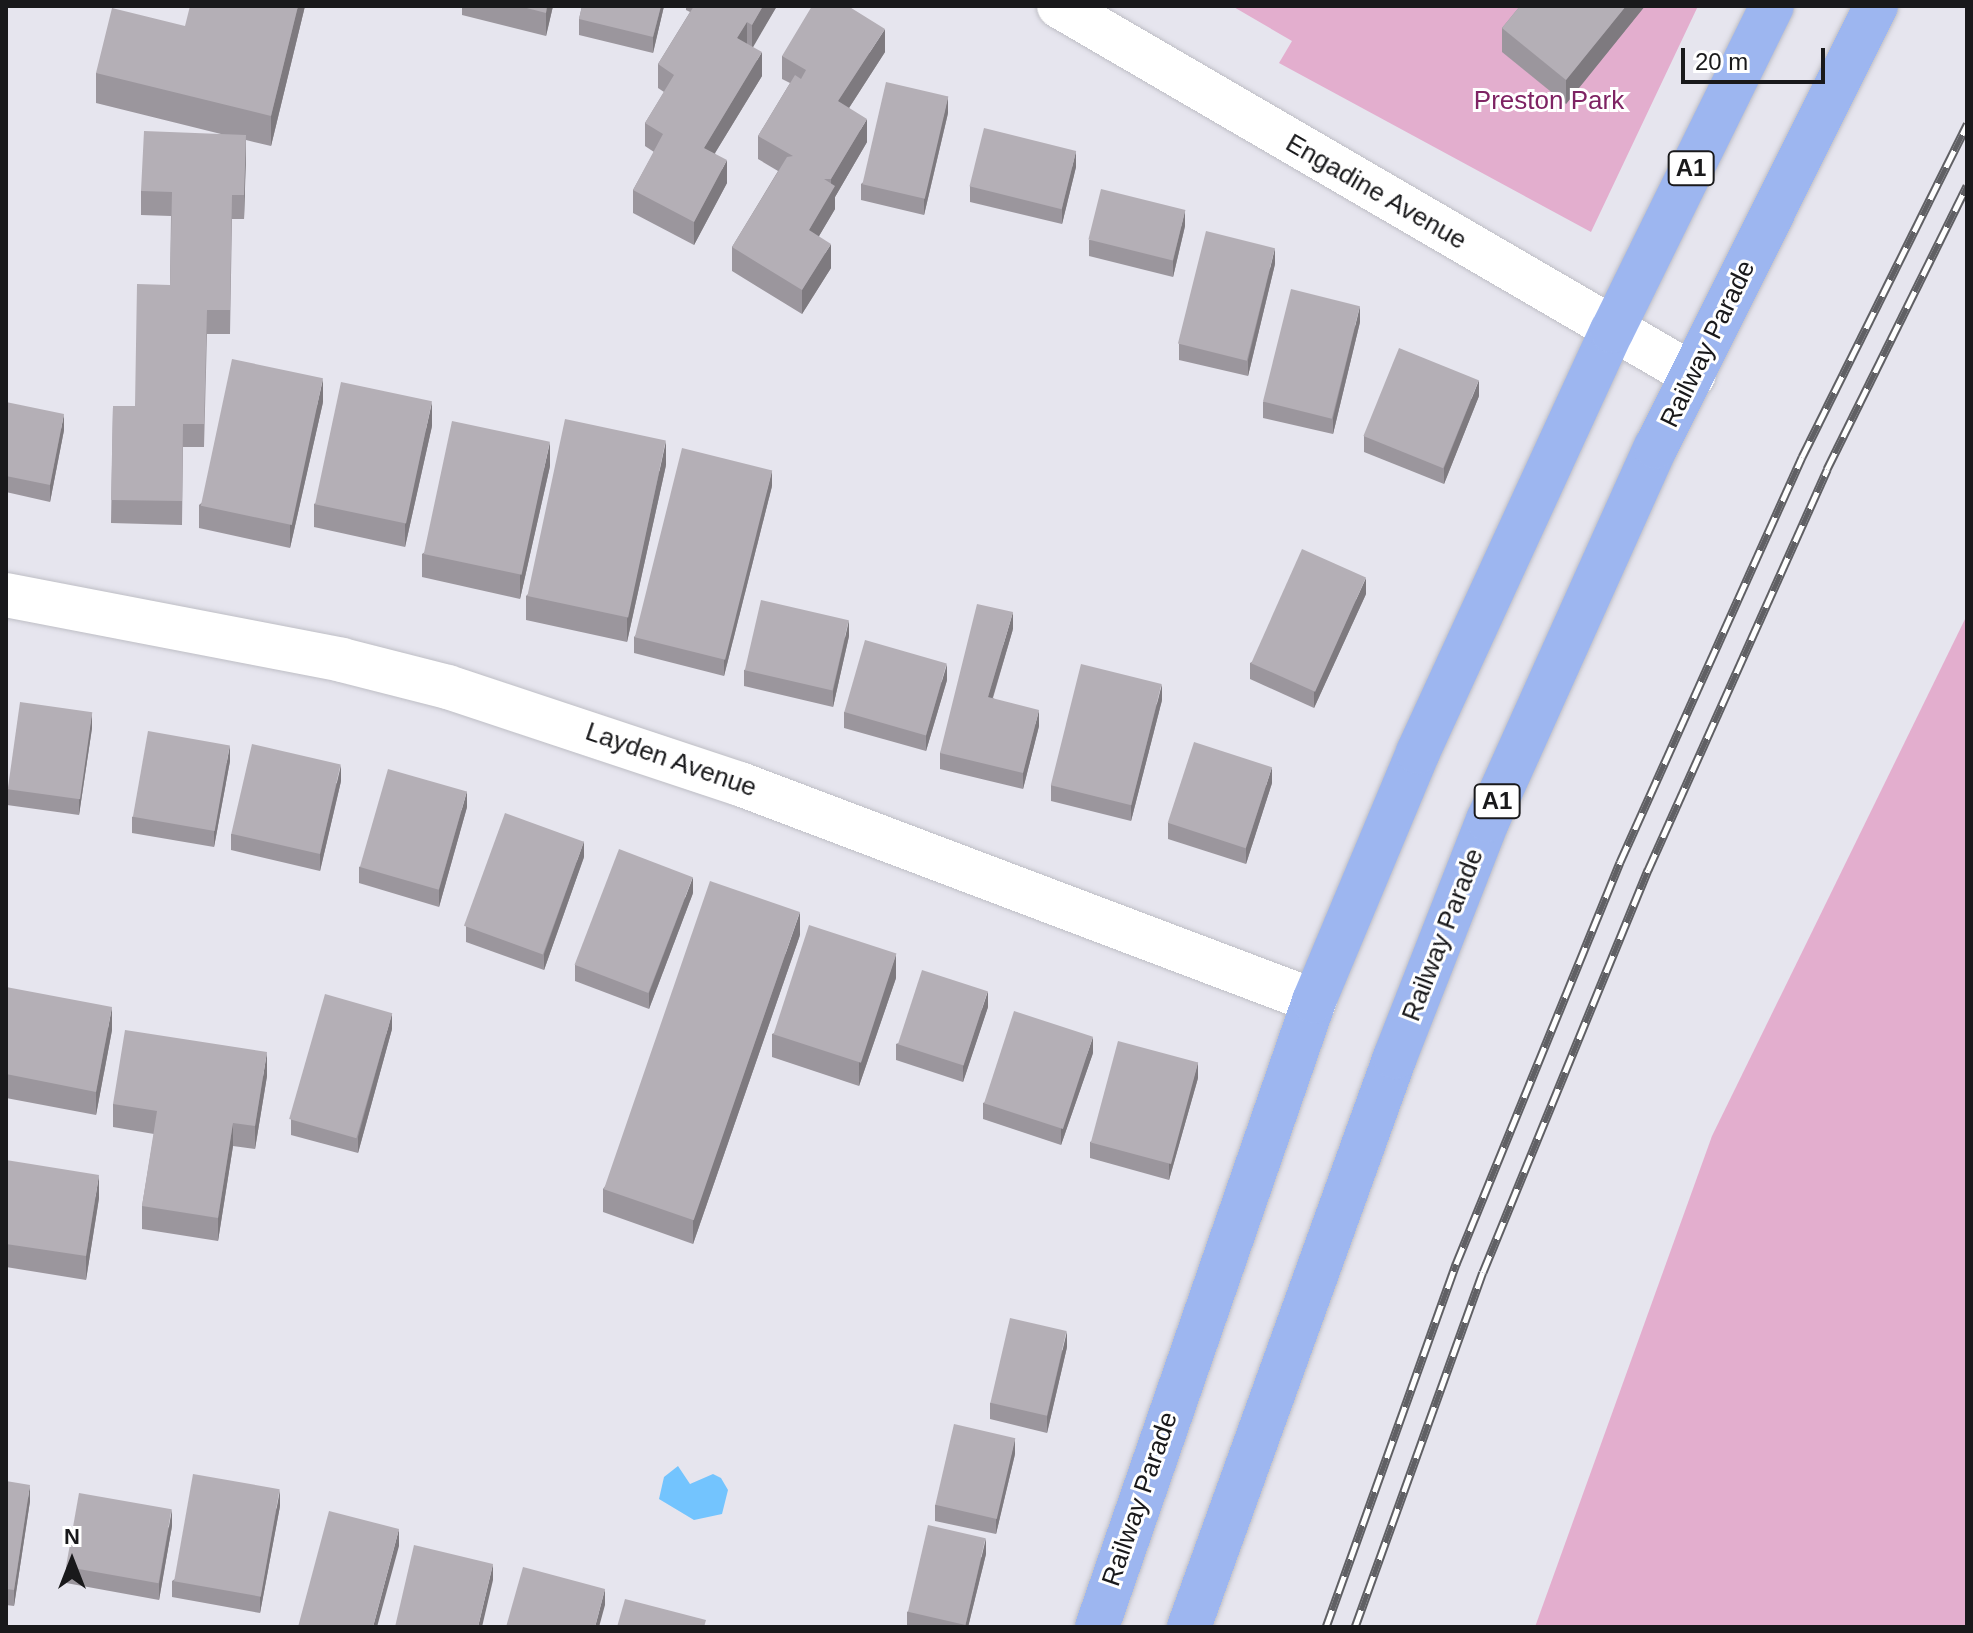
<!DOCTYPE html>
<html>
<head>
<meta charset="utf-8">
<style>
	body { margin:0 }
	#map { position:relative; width:1973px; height:1633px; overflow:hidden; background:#e6e5ee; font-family:Helvetica,sans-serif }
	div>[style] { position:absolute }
	.green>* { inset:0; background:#e3aece }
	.water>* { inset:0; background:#73c4fe }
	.roads { filter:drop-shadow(0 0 2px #bebec5) drop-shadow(0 0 2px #bebec5) }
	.street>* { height:44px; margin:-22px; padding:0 22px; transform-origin:22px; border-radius:22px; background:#fff }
	.highway>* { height:44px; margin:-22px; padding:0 22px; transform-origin:22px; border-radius:22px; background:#9db6f0 }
	.rail>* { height:9px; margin-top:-4.5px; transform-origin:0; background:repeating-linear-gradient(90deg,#fff 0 18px,#606064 0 36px); box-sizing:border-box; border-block:2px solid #606064 }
	.wall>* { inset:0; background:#9b969d }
	.shaded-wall>* { inset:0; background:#7e7a7f }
	.building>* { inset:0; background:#b4afb6; transform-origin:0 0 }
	span { translate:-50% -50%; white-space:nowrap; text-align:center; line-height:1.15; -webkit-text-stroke:6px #fff; paint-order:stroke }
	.shield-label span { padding:2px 6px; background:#fff; border:2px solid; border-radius:6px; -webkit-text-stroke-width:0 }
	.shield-label { font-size:24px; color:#19191b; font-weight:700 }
	.park-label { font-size:26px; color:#7e2263 }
	.street-label { font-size:26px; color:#19191b }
	.frame { position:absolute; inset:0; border:8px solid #19191b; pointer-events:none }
	.north { position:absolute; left:32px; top:1521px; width:80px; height:80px; -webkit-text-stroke:6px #fff; paint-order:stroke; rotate:0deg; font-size:22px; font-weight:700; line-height:32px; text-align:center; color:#19191b }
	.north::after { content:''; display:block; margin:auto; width:28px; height:36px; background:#19191b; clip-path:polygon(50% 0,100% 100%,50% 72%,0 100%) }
	.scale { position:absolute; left:1681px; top:48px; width:144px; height:36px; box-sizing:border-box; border:4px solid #19191b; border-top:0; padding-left:10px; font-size:24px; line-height:28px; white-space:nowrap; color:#19191b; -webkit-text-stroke:6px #fff; paint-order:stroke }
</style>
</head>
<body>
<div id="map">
	<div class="green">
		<div style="clip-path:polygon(1232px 6px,1698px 6px,1591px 232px,1279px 63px,1292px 41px)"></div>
		<div style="clip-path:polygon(1967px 615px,1967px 1627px,1535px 1627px,1712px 1136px)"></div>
	</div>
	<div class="water">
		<div style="clip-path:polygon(678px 1466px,690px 1484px,713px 1474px,721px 1478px,728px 1490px,722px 1514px,694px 1520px,659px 1499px,664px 1477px)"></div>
	</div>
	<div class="roads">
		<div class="street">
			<div style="left:1059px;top:6px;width:734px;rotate:30.2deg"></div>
			<div style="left:6px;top:595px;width:342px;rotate:10.9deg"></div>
			<div style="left:342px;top:660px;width:109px;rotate:14.3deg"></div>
			<div style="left:448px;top:687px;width:308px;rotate:18.4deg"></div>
			<div style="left:740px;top:784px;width:614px;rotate:20.71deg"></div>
		</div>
		<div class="highway">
			<div style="left:1097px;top:1627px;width:663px;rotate:-70.88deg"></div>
			<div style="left:1314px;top:1001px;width:270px;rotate:-67.3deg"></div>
			<div style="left:1418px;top:752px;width:464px;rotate:-65.3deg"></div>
			<div style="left:1612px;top:331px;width:362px;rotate:-63.8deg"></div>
			<div style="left:1189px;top:1627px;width:606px;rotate:-70.13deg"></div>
			<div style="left:1395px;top:1057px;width:255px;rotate:-68.6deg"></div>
			<div style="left:1488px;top:820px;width:409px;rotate:-65.8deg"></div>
			<div style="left:1656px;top:447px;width:493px;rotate:-63.5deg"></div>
		</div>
	</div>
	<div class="rail">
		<div style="left:1326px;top:1627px;width:386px;rotate:-70.3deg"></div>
		<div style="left:1456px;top:1264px;width:434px;rotate:-67.8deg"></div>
		<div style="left:1620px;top:862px;width:444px;rotate:-65.8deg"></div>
		<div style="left:1802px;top:457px;width:372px;rotate:-63.6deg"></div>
		<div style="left:1355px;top:1627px;width:377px;rotate:-70.2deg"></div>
		<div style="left:1483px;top:1272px;width:435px;rotate:-67.7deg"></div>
		<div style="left:1648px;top:870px;width:439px;rotate:-65.9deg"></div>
		<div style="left:1827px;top:469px;width:316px;rotate:-63.7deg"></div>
	</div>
	<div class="wall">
		<div style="clip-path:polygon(305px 6px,271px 146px,246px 140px,244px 219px,232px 219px,230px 334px,207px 334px,204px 447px,183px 447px,182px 525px,111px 523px,113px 406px,135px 406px,170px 285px,171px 216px,141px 215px,141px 191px,221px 134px,96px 103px,96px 73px)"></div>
		<div style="clip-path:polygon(462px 6px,553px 6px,546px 36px,462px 15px)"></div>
		<div style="clip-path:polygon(582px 6px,664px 6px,653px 53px,579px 35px,579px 19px)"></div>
		<div style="clip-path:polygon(686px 6px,777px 6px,752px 47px,762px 76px,715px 153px,727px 183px,694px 245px,633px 213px,633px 190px,654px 152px,645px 146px,645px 123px,664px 92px,658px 88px,658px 64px,690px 12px,686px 10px)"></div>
		<div style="clip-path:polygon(1520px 6px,1645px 6px,1566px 104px,1502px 52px,1502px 28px)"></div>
		<div style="clip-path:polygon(885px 52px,849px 108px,867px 142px,835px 197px,835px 209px,819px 236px,831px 268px,802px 314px,732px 271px,732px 247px,778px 171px,758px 159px,758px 136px,790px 83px,782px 79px,782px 56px)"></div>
		<div style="clip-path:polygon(948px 113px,924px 215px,861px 200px,861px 184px)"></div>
		<div style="clip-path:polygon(1076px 167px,1062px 224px,970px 202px,970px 186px)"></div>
		<div style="clip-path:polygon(1185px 226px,1173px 277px,1089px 256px,1089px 240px)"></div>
		<div style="clip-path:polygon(1275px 264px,1248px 376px,1179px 360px,1179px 344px)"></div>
		<div style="clip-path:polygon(1360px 322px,1333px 434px,1263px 418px,1263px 402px)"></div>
		<div style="clip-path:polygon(1479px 396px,1444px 484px,1364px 452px,1364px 436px)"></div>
		<div style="clip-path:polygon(6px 402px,64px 430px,50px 502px,6px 492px)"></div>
		<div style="clip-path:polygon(323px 402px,290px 548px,199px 528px,199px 505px)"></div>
		<div style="clip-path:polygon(432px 426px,405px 547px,314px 527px,314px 504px)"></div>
		<div style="clip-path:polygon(666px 465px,627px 642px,526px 620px,526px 596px)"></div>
		<div style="clip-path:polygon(550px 466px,520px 599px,422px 577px,422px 554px)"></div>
		<div style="clip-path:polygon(772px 486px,724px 676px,634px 653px,634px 637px)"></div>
		<div style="clip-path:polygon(1366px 594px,1314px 708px,1250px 679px,1250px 663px)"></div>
		<div style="clip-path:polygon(1013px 629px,993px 698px,1039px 726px,1023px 789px,940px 769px,940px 753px)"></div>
		<div style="clip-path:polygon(849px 636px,833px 707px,744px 686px,744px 670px)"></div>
		<div style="clip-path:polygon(947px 680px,926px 751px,844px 728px,844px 712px)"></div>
		<div style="clip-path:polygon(1162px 700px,1131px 821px,1051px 801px,1051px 785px)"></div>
		<div style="clip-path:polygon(92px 728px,79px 815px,7px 805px,7px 789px)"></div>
		<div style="clip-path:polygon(230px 761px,214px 847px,132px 833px,132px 817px)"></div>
		<div style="clip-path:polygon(341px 781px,320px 871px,231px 850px,231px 834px)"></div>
		<div style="clip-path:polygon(1272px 783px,1246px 864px,1168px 839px,1168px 823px)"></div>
		<div style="clip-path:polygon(467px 807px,439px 907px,359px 883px,359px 867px)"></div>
		<div style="clip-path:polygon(584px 857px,544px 970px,466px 942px,466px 926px)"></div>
		<div style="clip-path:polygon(693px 893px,649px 1009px,575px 981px,575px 965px)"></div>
		<div style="clip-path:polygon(800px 935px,693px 1244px,603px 1212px,603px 1189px)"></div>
		<div style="clip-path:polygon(896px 978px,859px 1086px,772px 1057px,772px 1034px)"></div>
		<div style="clip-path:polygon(6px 987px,112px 1030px,96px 1115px,6px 1098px)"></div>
		<div style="clip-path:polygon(988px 1007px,963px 1082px,896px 1060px,896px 1044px)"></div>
		<div style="clip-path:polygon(392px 1029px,358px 1153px,291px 1135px,291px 1119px)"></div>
		<div style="clip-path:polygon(1093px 1053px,1061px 1145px,983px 1119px,983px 1103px)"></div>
		<div style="clip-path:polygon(267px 1076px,255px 1149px,233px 1146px,218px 1241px,142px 1229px,142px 1206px,154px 1134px,113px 1127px,113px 1104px)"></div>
		<div style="clip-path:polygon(1198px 1078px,1169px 1180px,1090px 1158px,1090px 1142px)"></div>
		<div style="clip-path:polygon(6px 1160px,99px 1198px,86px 1280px,6px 1267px)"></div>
		<div style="clip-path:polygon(1067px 1347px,1047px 1433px,990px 1419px,990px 1403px)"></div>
		<div style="clip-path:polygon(1015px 1454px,996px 1534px,935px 1521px,935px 1505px)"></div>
		<div style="clip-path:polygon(6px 1481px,30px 1501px,14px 1606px,6px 1605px)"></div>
		<div style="clip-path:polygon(280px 1506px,260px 1613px,172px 1597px,172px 1581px)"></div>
		<div style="clip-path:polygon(172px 1526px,159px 1600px,66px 1583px,66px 1567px)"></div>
		<div style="clip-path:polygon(986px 1554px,968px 1627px,907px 1627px,907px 1612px)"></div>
	</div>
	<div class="shaded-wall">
		<div style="clip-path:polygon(298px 6px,305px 6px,271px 146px,271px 116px)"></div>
		<div style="clip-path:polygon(547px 6px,553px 6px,546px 36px,546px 13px)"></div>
		<div style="clip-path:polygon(661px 6px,664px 6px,653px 53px,653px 37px)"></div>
		<div style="clip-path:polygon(763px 6px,777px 6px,752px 49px,752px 25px)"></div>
		<div style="clip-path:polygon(1626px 6px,1645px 6px,1566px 104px,1566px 80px)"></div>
		<div style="clip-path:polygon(747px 22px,747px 45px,737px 38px)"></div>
		<div style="clip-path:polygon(885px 29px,885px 52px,838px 125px,838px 101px)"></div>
		<div style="clip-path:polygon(762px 52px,762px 76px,704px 171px,704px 148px)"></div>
		<div style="clip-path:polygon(948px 96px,948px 113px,924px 215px,924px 199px)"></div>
		<div style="clip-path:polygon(867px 119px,867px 142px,835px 197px,835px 209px,809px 253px,809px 230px,831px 191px,831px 179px)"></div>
		<div style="clip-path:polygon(246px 135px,246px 158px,244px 219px,244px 195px)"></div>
		<div style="clip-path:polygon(1076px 151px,1076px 167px,1062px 224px,1062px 208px)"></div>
		<div style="clip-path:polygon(727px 160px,727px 183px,694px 245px,694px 222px)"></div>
		<div style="clip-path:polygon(1185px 210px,1185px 226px,1173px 277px,1173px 261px)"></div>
		<div style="clip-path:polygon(831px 244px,831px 268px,802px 314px,802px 290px)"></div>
		<div style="clip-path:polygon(1275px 248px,1275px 264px,1248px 376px,1248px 360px)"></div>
		<div style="clip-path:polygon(1360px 306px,1360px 322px,1333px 434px,1333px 418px)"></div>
		<div style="clip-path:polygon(323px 379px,323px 402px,290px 548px,290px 525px)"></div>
		<div style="clip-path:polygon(1479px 380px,1479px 396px,1444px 484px,1444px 468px)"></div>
		<div style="clip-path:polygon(432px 402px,432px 426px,405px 547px,405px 524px)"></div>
		<div style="clip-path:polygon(64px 414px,64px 430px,50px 502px,50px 485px)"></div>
		<div style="clip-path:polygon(666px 441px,666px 465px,627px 642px,627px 619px)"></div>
		<div style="clip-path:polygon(550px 442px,550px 466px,520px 599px,520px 576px)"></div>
		<div style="clip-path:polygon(772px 470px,772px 486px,724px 676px,724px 660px)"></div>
		<div style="clip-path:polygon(1366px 578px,1366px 594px,1314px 708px,1314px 692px)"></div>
		<div style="clip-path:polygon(1013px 612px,1013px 629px,988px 713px,988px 697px)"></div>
		<div style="clip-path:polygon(849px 620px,849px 636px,833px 707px,833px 691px)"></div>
		<div style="clip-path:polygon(947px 664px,947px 680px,926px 751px,926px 735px)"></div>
		<div style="clip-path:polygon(1162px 684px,1162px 700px,1131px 821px,1131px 805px)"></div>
		<div style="clip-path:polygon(1039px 710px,1039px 726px,1023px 789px,1023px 773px)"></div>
		<div style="clip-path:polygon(92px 712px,92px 728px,79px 815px,79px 799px)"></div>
		<div style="clip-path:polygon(230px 745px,230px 761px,214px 847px,214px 831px)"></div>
		<div style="clip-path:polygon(341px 765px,341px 781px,320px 871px,320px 854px)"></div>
		<div style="clip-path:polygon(1272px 767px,1272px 783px,1246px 864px,1246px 848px)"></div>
		<div style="clip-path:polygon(467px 791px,467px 807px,439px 907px,439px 890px)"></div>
		<div style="clip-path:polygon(584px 841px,584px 857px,544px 970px,544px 954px)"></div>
		<div style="clip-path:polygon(693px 877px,693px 893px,649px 1009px,649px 993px)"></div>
		<div style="clip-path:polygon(800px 912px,800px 935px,693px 1244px,693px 1220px)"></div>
		<div style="clip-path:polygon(896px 954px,896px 978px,859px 1086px,859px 1063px)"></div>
		<div style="clip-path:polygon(988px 991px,988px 1007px,963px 1082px,963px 1066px)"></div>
		<div style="clip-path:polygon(112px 1007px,112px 1030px,96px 1115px,96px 1092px)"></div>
		<div style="clip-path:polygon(392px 1013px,392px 1029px,358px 1153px,358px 1137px)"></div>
		<div style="clip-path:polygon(1093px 1037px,1093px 1053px,1061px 1145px,1061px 1129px)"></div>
		<div style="clip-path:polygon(267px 1052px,267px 1076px,255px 1149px,255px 1126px)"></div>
		<div style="clip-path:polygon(1198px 1062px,1198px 1078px,1169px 1180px,1169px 1164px)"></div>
		<div style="clip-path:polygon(233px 1123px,233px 1146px,218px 1241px,218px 1218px)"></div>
		<div style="clip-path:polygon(99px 1175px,99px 1198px,86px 1280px,86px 1256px)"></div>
		<div style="clip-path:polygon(1067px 1331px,1067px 1347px,1047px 1433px,1047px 1417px)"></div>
		<div style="clip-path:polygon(1015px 1438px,1015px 1454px,996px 1534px,996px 1518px)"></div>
		<div style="clip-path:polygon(30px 1485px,30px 1501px,14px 1606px,14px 1590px)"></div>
		<div style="clip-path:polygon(280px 1490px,280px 1506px,260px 1613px,260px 1597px)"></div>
		<div style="clip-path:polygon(172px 1509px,172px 1526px,159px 1600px,159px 1584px)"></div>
		<div style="clip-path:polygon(399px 1529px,399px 1546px,377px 1627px,373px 1627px)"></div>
		<div style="clip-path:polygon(986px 1538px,986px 1554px,968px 1627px,965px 1627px)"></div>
		<div style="clip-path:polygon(493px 1564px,493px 1580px,482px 1627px,478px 1627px)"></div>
		<div style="clip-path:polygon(605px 1589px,605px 1605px,599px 1627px,595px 1627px)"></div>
	</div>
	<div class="building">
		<div style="clip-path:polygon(190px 6px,298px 6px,271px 116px,96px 73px,112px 8px,185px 26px)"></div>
		<div style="clip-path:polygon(519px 6px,547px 6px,546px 13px)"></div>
		<div style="clip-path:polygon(582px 6px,661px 6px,653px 37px,579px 19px)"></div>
		<div style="clip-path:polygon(694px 6px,763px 6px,752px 25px,747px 22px,737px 38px,762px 52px,704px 148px,727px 160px,694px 222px,633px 190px,663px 134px,645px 123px,674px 75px,658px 64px)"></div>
		<div style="clip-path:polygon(812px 6px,848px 6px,885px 29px,838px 101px,867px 119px,831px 179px,824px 179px,835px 186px,809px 230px,831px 244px,802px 290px,732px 247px,787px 157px,793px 156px,758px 136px,795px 75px,801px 79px,806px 70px,782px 56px)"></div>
		<div style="clip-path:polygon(1520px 6px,1626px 6px,1566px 80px,1502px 28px)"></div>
		<div style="left:886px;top:82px;width:64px;height:105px;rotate:13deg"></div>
		<div style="left:984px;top:128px;width:95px;height:60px;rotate:14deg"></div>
		<div style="clip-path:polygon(144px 131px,246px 135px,244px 195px,232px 195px,230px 310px,207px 310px,204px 424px,183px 424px,182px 501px,111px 500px,113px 406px,135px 406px,137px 284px,170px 285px,172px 192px,141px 191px)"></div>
		<div style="left:1101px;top:189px;width:87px;height:52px;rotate:14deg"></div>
		<div style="left:1206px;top:231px;width:71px;height:116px;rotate:14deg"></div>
		<div style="left:1291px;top:289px;width:71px;height:116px;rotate:14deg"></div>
		<div style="left:1399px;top:348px;width:86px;height:95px;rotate:22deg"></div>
		<div style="left:232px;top:359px;width:93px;height:150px;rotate:12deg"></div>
		<div style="left:341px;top:382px;width:93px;height:125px;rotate:12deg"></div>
		<div style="clip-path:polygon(6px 402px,64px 414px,50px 485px,6px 476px)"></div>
		<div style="left:565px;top:419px;width:103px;height:181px;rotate:12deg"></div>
		<div style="left:452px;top:421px;width:100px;height:136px;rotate:12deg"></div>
		<div style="left:682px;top:448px;width:93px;height:195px;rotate:14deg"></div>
		<div style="left:1302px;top:549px;width:70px;height:125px;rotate:24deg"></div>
		<div style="left:761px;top:600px;width:90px;height:72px;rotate:13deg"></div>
		<div style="clip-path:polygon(977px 604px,1013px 612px,988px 697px,1039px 710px,1023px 773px,940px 753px)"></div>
		<div style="left:865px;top:640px;width:85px;height:75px;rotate:16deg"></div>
		<div style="left:1081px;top:664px;width:83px;height:125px;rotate:14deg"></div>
		<div style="left:20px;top:702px;width:73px;height:88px;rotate:8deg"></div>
		<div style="left:148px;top:731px;width:83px;height:87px;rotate:10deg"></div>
		<div style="left:1194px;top:742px;width:82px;height:85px;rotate:18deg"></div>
		<div style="left:252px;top:744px;width:91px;height:92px;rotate:13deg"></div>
		<div style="left:388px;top:769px;width:82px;height:102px;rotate:16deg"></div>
		<div style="left:505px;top:813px;width:84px;height:120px;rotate:20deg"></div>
		<div style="left:619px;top:849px;width:79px;height:124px;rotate:21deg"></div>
		<div style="left:710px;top:881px;width:95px;height:326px;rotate:19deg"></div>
		<div style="left:809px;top:925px;width:92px;height:115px;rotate:18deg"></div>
		<div style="left:922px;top:970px;width:69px;height:78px;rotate:18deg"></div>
		<div style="clip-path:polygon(6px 987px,112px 1007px,96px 1092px,6px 1074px)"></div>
		<div style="left:325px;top:994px;width:70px;height:130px;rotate:16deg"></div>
		<div style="left:1014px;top:1011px;width:83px;height:97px;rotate:18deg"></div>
		<div style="clip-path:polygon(125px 1030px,267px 1052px,255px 1126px,233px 1123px,218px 1218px,142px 1206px,157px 1111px,113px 1104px)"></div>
		<div style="left:1118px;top:1041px;width:83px;height:105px;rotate:15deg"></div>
		<div style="clip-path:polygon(6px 1160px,99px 1175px,86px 1256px,6px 1244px)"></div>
		<div style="left:1010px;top:1318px;width:58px;height:87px;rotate:13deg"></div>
		<div style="left:954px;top:1424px;width:63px;height:83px;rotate:13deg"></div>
		<div style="left:193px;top:1474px;width:88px;height:109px;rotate:10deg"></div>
		<div style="clip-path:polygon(6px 1481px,30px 1485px,14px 1590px,6px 1589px)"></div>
		<div style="left:79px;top:1493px;width:94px;height:75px;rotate:10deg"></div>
		<div style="clip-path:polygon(329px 1511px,399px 1529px,373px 1627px,298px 1627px)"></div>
		<div style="left:928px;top:1525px;width:59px;height:89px;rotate:13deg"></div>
		<div style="clip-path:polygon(414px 1545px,493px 1564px,478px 1627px,395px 1627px)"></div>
		<div style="clip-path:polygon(523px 1567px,605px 1589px,595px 1627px,506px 1627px)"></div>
		<div style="clip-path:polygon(625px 1599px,706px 1620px,704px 1627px,617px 1627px)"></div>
	</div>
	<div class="shield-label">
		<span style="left:1691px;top:168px">A1</span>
		<span style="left:1497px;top:801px">A1</span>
	</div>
	<div class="park-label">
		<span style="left:1549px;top:101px">Preston Park</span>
	</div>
	<div class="street-label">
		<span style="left:1376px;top:192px;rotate:30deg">Engadine Avenue</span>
		<span style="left:1708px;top:344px;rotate:-64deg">Railway Parade</span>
		<span style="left:671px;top:760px;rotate:19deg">Layden Avenue</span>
		<span style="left:1443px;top:935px;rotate:-69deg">Railway Parade</span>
		<span style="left:1140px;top:1499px;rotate:-71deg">Railway Parade</span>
	</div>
	<div class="frame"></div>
	<div class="north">N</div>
	<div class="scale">20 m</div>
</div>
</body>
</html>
